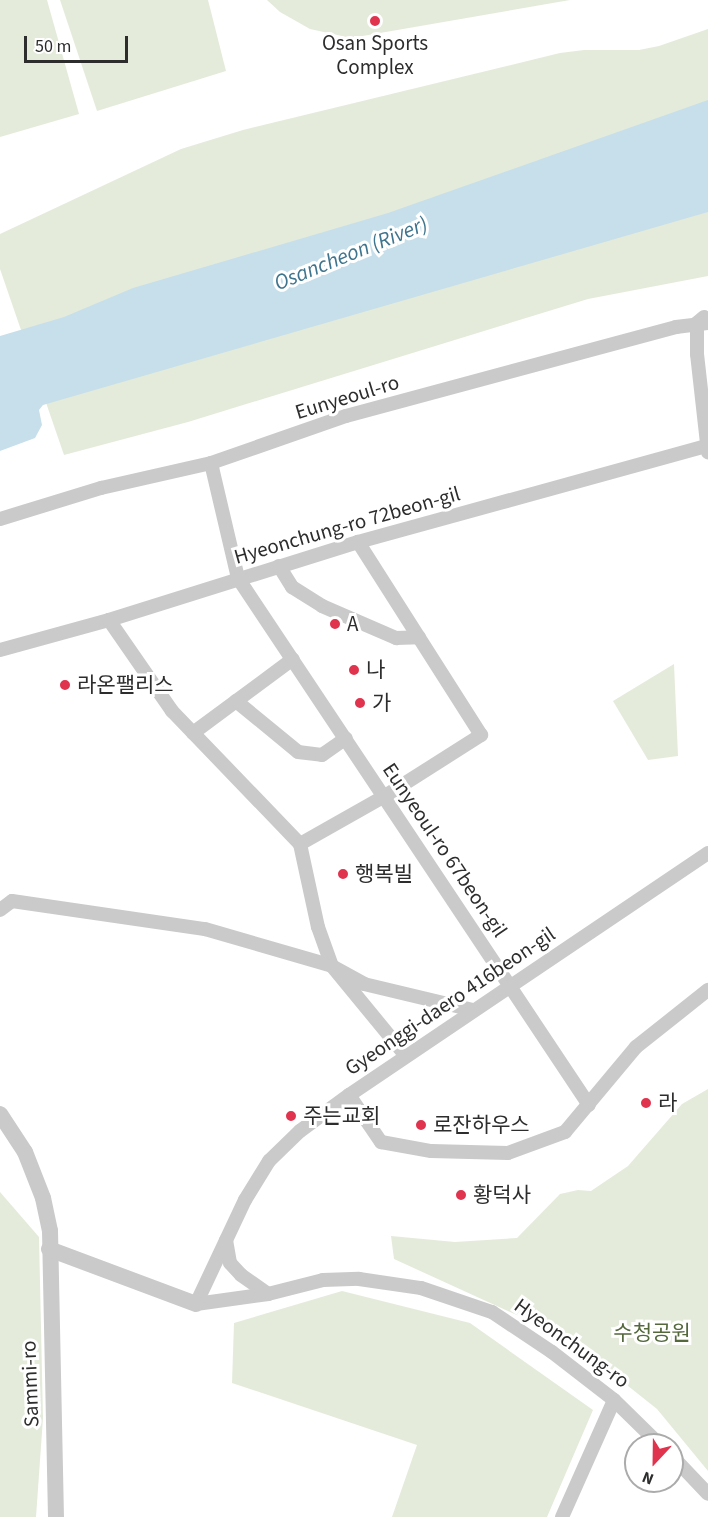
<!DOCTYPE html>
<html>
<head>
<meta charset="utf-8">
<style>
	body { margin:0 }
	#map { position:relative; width:708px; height:1517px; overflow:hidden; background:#fff; font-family:"Source Sans 3","Noto Sans KR",sans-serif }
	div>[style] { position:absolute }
	.green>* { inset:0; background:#e4ebdb }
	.water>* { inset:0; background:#c7dfea }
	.minor>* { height:14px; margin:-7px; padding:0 7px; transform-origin:7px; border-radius:7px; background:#cacaca }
	.tertiary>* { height:16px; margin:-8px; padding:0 8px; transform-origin:8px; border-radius:8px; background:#cacaca }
	.dots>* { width:16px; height:16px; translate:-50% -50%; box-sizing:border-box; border:3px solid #fff; border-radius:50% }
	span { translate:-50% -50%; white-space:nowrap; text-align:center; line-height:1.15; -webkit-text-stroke:6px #fff; paint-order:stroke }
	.poi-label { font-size:21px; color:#2d2d2d }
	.left { translate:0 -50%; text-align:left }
	.street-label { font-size:21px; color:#2d2d2d }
	.park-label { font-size:21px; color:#54683c }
	.water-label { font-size:22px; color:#3e748d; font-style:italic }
	.north { position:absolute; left:624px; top:1433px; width:60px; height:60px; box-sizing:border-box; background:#fff; border:2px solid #ababab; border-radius:50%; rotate:202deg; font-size:16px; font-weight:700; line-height:24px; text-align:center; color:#2d2d2d }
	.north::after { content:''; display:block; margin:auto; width:21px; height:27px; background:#e0334d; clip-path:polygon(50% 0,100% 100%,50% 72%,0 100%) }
	.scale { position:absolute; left:24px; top:36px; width:104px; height:27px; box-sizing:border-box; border:3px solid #2d2d2d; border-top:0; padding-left:8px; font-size:18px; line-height:21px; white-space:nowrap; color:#2d2d2d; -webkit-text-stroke:4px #fff; paint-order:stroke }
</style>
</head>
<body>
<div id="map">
	<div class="green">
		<div style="clip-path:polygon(0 0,47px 0,79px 114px,0 137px)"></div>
		<div style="clip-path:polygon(60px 0,208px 0,226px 71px,97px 111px)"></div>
		<div style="clip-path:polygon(267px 0,570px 0,351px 38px,310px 29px,280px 12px)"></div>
		<div style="clip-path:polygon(708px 29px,708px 276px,588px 299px,188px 422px,64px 455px,0 269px,0 234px,181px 149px,243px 130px,560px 53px,584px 50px,639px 50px,659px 46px)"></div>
		<div style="clip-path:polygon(674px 664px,678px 756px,648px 760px,613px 701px)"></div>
		<div style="clip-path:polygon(708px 1089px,708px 1471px,657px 1409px,569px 1339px,394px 1259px,391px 1236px,455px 1242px,517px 1238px,560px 1194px,578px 1190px,591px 1191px,628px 1166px,682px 1104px)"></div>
		<div style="clip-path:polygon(0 1192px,39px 1237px,43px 1418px,36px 1517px,0 1517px)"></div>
		<div style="clip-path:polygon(342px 1291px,470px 1323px,593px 1410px,547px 1517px,392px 1517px,417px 1445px,232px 1383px,234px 1323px)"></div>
	</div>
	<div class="water">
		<div style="clip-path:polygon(708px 100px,708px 212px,43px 405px,39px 410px,42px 425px,35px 438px,0 451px,0 336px,64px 317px,133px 288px,388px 213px)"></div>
	</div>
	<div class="minor">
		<div style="left:704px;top:317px;width:9px;rotate:139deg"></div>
		<div style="left:697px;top:323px;width:31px;rotate:90deg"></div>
		<div style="left:697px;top:354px;width:99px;rotate:83.6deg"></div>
		<div style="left:211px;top:463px;width:118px;rotate:76.8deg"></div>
		<div style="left:238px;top:578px;width:633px;rotate:56.34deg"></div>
		<div style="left:0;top:519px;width:106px;rotate:-17.1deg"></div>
		<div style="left:101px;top:488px;width:113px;rotate:-12.8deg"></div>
		<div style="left:211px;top:463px;width:143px;rotate:-19.2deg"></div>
		<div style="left:346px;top:416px;width:342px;rotate:-15.1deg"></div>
		<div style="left:676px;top:327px;width:32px;rotate:-7deg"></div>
		<div style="left:279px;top:566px;width:25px;rotate:58deg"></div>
		<div style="left:292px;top:587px;width:36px;rotate:32deg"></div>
		<div style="left:322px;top:606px;width:81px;rotate:23.4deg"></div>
		<div style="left:396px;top:638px;width:23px;rotate:-2deg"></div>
		<div style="left:109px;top:620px;width:111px;rotate:55.3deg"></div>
		<div style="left:172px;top:711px;width:185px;rotate:46.1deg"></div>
		<div style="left:300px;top:844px;width:85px;rotate:77.8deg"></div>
		<div style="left:318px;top:927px;width:41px;rotate:70.3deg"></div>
		<div style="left:332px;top:966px;width:37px;rotate:29deg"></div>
		<div style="left:364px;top:984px;width:112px;rotate:13.4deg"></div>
		<div style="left:0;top:650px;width:113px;rotate:-15.4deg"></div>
		<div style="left:109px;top:620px;width:261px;rotate:-17.4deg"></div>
		<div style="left:358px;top:542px;width:362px;rotate:-15.4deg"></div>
		<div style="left:236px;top:701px;width:80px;rotate:39.4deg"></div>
		<div style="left:298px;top:752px;width:24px;rotate:7deg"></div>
		<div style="left:322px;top:755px;width:29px;rotate:-35deg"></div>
		<div style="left:193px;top:733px;width:124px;rotate:-36.5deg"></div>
		<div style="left:300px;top:844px;width:98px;rotate:-29.5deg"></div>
		<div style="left:385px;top:796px;width:114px;rotate:-32.4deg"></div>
		<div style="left:481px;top:735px;width:229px;rotate:-122.5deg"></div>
		<div style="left:708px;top:853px;width:433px;rotate:146deg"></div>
		<div style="left:349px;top:1095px;width:57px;rotate:55.8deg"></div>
		<div style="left:381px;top:1142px;width:51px;rotate:10.2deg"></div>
		<div style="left:431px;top:1151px;width:77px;rotate:1.5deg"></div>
		<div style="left:508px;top:1153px;width:61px;rotate:-20.2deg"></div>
		<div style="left:565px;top:1132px;width:111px;rotate:-50.1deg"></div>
		<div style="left:636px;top:1047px;width:92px;rotate:-38.4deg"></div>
		<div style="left:0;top:910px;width:15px;rotate:-37deg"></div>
		<div style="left:12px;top:901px;width:195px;rotate:8.3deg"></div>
		<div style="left:205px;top:929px;width:132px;rotate:16.2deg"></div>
		<div style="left:332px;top:966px;width:115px;rotate:50.6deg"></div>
		<div style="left:226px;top:1240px;width:23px;rotate:80deg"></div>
		<div style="left:230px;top:1263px;width:16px;rotate:47deg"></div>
		<div style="left:241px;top:1275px;width:33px;rotate:35deg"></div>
		<div style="left:196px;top:1304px;width:73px;rotate:-7.9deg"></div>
		<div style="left:268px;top:1294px;width:57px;rotate:-14.3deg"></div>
		<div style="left:323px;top:1280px;width:36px;rotate:-2deg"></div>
		<div style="left:359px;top:1279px;width:63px;rotate:8.3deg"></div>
		<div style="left:421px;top:1288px;width:75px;rotate:18.7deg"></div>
		<div style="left:492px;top:1312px;width:72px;rotate:33.7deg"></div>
		<div style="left:552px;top:1352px;width:78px;rotate:37.7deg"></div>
		<div style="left:614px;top:1400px;width:64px;rotate:44.4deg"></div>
		<div style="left:196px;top:1304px;width:115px;rotate:-64.8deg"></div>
		<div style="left:245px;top:1200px;width:46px;rotate:-58.4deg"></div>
		<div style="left:269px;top:1161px;width:43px;rotate:-44.1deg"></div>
		<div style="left:300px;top:1131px;width:61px;rotate:-36.3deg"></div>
		<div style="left:672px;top:1456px;width:52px;rotate:46.5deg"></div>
		<div style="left:562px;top:1517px;width:128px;rotate:-66deg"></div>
	</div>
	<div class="tertiary">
		<div style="left:0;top:1114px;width:45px;rotate:56.7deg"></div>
		<div style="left:25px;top:1152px;width:49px;rotate:68.6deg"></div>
		<div style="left:43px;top:1198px;width:34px;rotate:78deg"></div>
		<div style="left:50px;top:1231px;width:286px;rotate:88.8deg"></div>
		<div style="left:49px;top:1249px;width:157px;rotate:20.5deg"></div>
	</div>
	<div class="dots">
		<div style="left:375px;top:21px;background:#e0334d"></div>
		<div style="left:335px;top:624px;background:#e0334d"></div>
		<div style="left:354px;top:670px;background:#e0334d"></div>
		<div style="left:65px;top:685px;background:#e0334d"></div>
		<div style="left:360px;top:703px;background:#e0334d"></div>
		<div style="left:343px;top:874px;background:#e0334d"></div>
		<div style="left:646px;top:1103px;background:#e0334d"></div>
		<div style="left:291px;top:1116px;background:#e0334d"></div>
		<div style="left:421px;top:1125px;background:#e0334d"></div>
		<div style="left:461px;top:1195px;background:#e0334d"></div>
	</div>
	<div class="poi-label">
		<span style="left:375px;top:55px">Osan Sports<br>Complex</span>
		<span class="left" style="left:347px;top:624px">A</span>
		<span class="left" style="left:366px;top:670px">나</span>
		<span class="left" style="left:77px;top:685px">라온팰리스</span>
		<span class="left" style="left:372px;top:703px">가</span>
		<span class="left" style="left:355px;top:874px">행복빌</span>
		<span class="left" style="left:658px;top:1103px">라</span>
		<span class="left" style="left:303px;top:1116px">주는교회</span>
		<span class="left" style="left:433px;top:1125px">로잔하우스</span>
		<span class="left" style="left:473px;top:1195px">황덕사</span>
	</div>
	<div class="street-label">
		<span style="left:347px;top:397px;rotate:-17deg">Eunyeoul-ro</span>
		<span style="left:347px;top:525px;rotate:-16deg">Hyeonchung-ro 72beon-gil</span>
		<span style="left:445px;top:850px;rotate:56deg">Eunyeoul-ro 67beon-gil</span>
		<span style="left:450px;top:1001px;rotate:-34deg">Gyeonggi-daero 416beon-gil</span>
		<span style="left:572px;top:1343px;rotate:36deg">Hyeonchung-ro</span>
		<span style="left:30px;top:1384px;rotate:-92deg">Sammi-ro</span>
	</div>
	<div class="park-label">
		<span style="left:652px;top:1333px">수청공원</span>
	</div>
	<div class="water-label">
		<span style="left:351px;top:254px;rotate:-22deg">Osancheon (River)</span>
	</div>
	<div class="north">N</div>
	<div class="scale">50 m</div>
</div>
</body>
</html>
